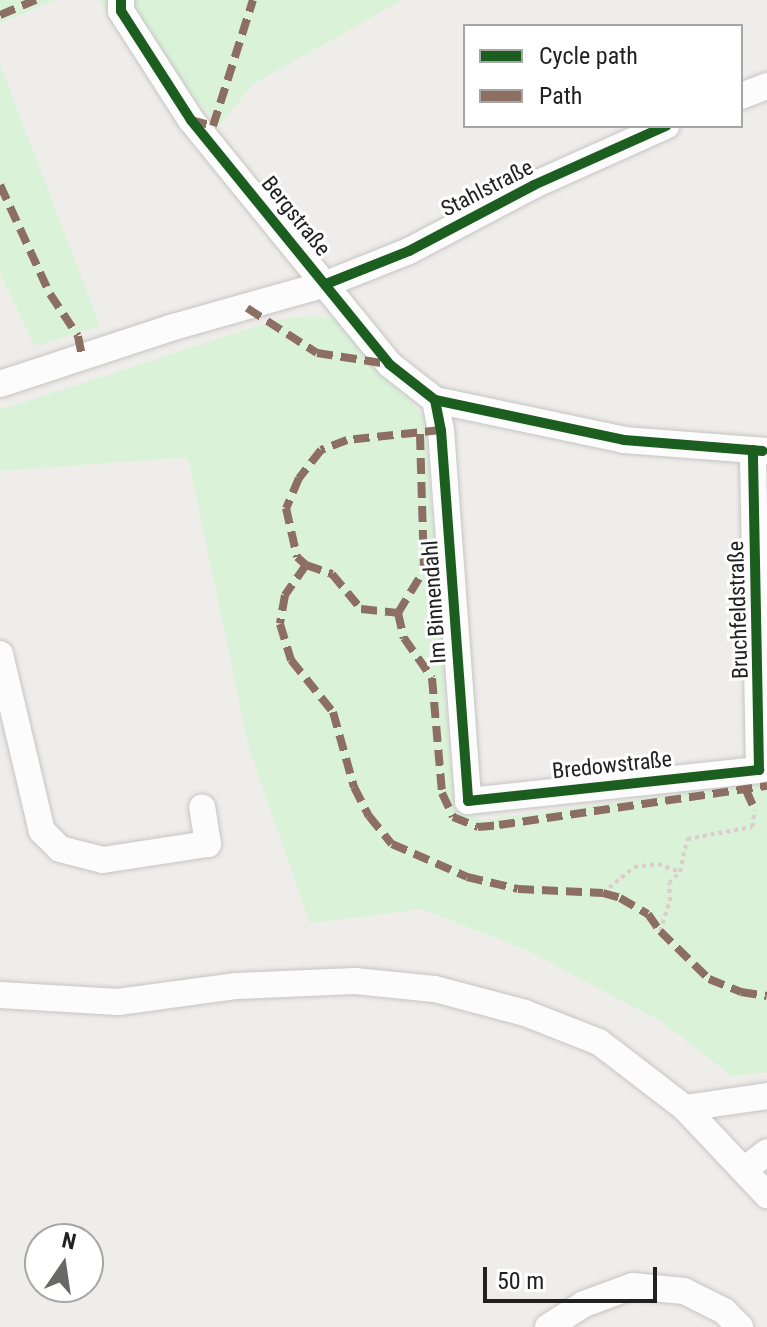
<!DOCTYPE html>
<html>
<head>
<meta charset="utf-8">
<style>
	body { margin:0 }
	#map { position:relative; width:767px; height:1327px; overflow:hidden; background:#efedea; font-family:"Roboto Condensed",sans-serif }
	div>[style] { position:absolute }
	.park>* { inset:0; background:#daf3d8 }
	.path>* { height:4px; margin-top:-2px; transform-origin:0; background:repeating-linear-gradient(90deg,#dbcdcd 0 4px,transparent 0 8px) }
	.roads { filter:drop-shadow(0 0 2px #c6c5c4) drop-shadow(0 0 2px #c6c5c4) }
	.minor>* { height:26px; margin:-13px; padding:0 13px; transform-origin:13px; border-radius:13px; background:#fdfcfc }
	.quiet>* { height:8px; margin-top:-4px; transform-origin:0; background:repeating-linear-gradient(90deg,#8d6e63 0 16px,transparent 0 24px) }
	.cycleway>* { height:10px; margin:-5px; padding:0 5px; transform-origin:5px; border-radius:5px; background:#1b5e20 }
	span { translate:-50% -50%; white-space:nowrap; text-align:center; line-height:1.15; -webkit-text-stroke:6px #fff; paint-order:stroke }
	.street-label { font-size:22px; color:#212121 }
	.legend { position:absolute; left:463px; top:24px; width:280px; height:104px; box-sizing:border-box; background:#fff; border:2px solid #a6a6a6; margin:0; padding:10px 14px; list-style:none; font-size:24px; color:#212121 }
	.legend li { display:flex; align-items:center; gap:16px; height:40px }
	.legend b { width:40px; border:2px solid #a6a6a6 }
	.north { position:absolute; left:24px; top:1223px; width:80px; height:80px; box-sizing:border-box; background:#fff; border:2px solid #a6a6a6; border-radius:50%; rotate:13deg; font-size:22px; font-weight:700; line-height:32px; text-align:center; color:#212121 }
	.north::after { content:''; display:block; margin:auto; width:28px; height:36px; background:#696867; clip-path:polygon(50% 0,100% 100%,50% 72%,0 100%) }
	.scale { position:absolute; left:483px; top:1267px; width:174px; height:36px; box-sizing:border-box; border:4px solid #212121; border-top:0; padding-left:10px; font-size:24px; line-height:28px; white-space:nowrap; color:#212121; -webkit-text-stroke:6px #fff; paint-order:stroke }
</style>
</head>
<body>
<div id="map">
	<div class="park">
		<div style="clip-path:polygon(0 0,55px 0,0 23px)"></div>
		<div style="clip-path:polygon(98px 0,402px 0,252px 85px,220px 125px)"></div>
		<div style="clip-path:polygon(0 64px,100px 326px,35px 346px,0 273px)"></div>
		<div style="clip-path:polygon(314px 316px,337px 319px,425px 418px,450px 762px,454px 792px,464px 812px,482px 820px,767px 782px,767px 1072px,732px 1076px,662px 1022px,528px 951px,422px 909px,310px 923px,249px 749px,188px 457px,0 471px,0 410px,276px 320px)"></div>
	</div>
	<div class="path">
		<div style="left:603px;top:893px;width:40px;rotate:-40deg"></div>
		<div style="left:634px;top:867px;width:24px;rotate:-7deg"></div>
		<div style="left:658px;top:864px;width:23px;rotate:20deg"></div>
		<div style="left:660px;top:931px;width:32px;rotate:-72deg"></div>
		<div style="left:670px;top:901px;width:18px;rotate:-93deg"></div>
		<div style="left:669px;top:883px;width:16px;rotate:-45deg"></div>
		<div style="left:680px;top:872px;width:34px;rotate:-78deg"></div>
		<div style="left:687px;top:839px;width:66px;rotate:-10.5deg"></div>
		<div style="left:752px;top:827px;width:17px;rotate:-80deg"></div>
	</div>
	<div class="roads">
		<div class="minor">
			<div style="left:121px;top:0;width:11px;rotate:90deg"></div>
			<div style="left:121px;top:11px;width:130px;rotate:57.3deg"></div>
			<div style="left:191px;top:120px;width:314px;rotate:50.9deg"></div>
			<div style="left:389px;top:364px;width:58px;rotate:38deg"></div>
			<div style="left:435px;top:400px;width:193px;rotate:11.9deg"></div>
			<div style="left:624px;top:440px;width:143px;rotate:4.4deg"></div>
			<div style="left:741px;top:96px;width:28px;rotate:-21deg"></div>
			<div style="left:0;top:384px;width:179px;rotate:-18.2deg"></div>
			<div style="left:170px;top:328px;width:162px;rotate:-15.8deg"></div>
			<div style="left:326px;top:284px;width:89px;rotate:-21.7deg"></div>
			<div style="left:409px;top:251px;width:141px;rotate:-27.8deg"></div>
			<div style="left:534px;top:185px;width:145px;rotate:-24.1deg"></div>
			<div style="left:435px;top:400px;width:31px;rotate:79deg"></div>
			<div style="left:441px;top:430px;width:372px;rotate:85.8deg"></div>
			<div style="left:468px;top:801px;width:293px;rotate:-6.1deg"></div>
			<div style="left:759px;top:770px;width:320px;rotate:-91.1deg"></div>
			<div style="left:0;top:654px;width:182px;rotate:76.7deg"></div>
			<div style="left:42px;top:831px;width:25px;rotate:45deg"></div>
			<div style="left:60px;top:849px;width:44px;rotate:14.3deg"></div>
			<div style="left:103px;top:860px;width:106px;rotate:-8.7deg"></div>
			<div style="left:208px;top:844px;width:37px;rotate:-99deg"></div>
			<div style="left:0;top:995px;width:118px;rotate:3.4deg"></div>
			<div style="left:118px;top:1002px;width:120px;rotate:-7.7deg"></div>
			<div style="left:237px;top:986px;width:118px;rotate:-2.4deg"></div>
			<div style="left:355px;top:981px;width:80px;rotate:5.7deg"></div>
			<div style="left:435px;top:989px;width:93px;rotate:14.9deg"></div>
			<div style="left:525px;top:1013px;width:79px;rotate:21.4deg"></div>
			<div style="left:599px;top:1042px;width:108px;rotate:37.5deg"></div>
			<div style="left:685px;top:1108px;width:120px;rotate:46.7deg"></div>
			<div style="left:685px;top:1108px;width:83px;rotate:-8.3deg"></div>
			<div style="left:744px;top:1170px;width:29px;rotate:-38deg"></div>
			<div style="left:548px;top:1327px;width:43px;rotate:-32.6deg"></div>
			<div style="left:584px;top:1304px;width:52px;rotate:-20.2deg"></div>
			<div style="left:633px;top:1286px;width:51px;rotate:5.6deg"></div>
			<div style="left:684px;top:1291px;width:45px;rotate:26.6deg"></div>
			<div style="left:724px;top:1311px;width:23px;rotate:45deg"></div>
		</div>
	</div>
	<div class="quiet">
		<div style="left:0;top:15px;width:39px;rotate:-23deg"></div>
		<div style="left:191px;top:120px;width:23px;rotate:15deg"></div>
		<div style="left:213px;top:126px;width:132px;rotate:-72.4deg"></div>
		<div style="left:0;top:185px;width:120px;rotate:65.4deg"></div>
		<div style="left:50px;top:294px;width:50px;rotate:56.3deg"></div>
		<div style="left:78px;top:336px;width:21px;rotate:79deg"></div>
		<div style="left:247px;top:308px;width:83px;rotate:32.7deg"></div>
		<div style="left:317px;top:353px;width:72px;rotate:8.8deg"></div>
		<div style="left:441px;top:430px;width:95px;rotate:173.9deg"></div>
		<div style="left:347px;top:440px;width:28px;rotate:159deg"></div>
		<div style="left:321px;top:450px;width:36px;rotate:128deg"></div>
		<div style="left:299px;top:478px;width:33px;rotate:113deg"></div>
		<div style="left:286px;top:508px;width:50px;rotate:77.3deg"></div>
		<div style="left:297px;top:557px;width:12px;rotate:42deg"></div>
		<div style="left:306px;top:565px;width:28px;rotate:19deg"></div>
		<div style="left:332px;top:574px;width:45px;rotate:50.4deg"></div>
		<div style="left:361px;top:609px;width:37px;rotate:6deg"></div>
		<div style="left:398px;top:613px;width:26px;rotate:77deg"></div>
		<div style="left:404px;top:638px;width:49px;rotate:55deg"></div>
		<div style="left:432px;top:678px;width:115px;rotate:85deg"></div>
		<div style="left:442px;top:793px;width:26px;rotate:65deg"></div>
		<div style="left:453px;top:817px;width:27px;rotate:22deg"></div>
		<div style="left:478px;top:827px;width:21px;rotate:-5deg"></div>
		<div style="left:499px;top:825px;width:271px;rotate:-8.3deg"></div>
		<div style="left:306px;top:565px;width:37px;rotate:125deg"></div>
		<div style="left:285px;top:595px;width:29px;rotate:100deg"></div>
		<div style="left:280px;top:624px;width:38px;rotate:73deg"></div>
		<div style="left:291px;top:660px;width:67px;rotate:51.1deg"></div>
		<div style="left:333px;top:712px;width:78px;rotate:74.4deg"></div>
		<div style="left:354px;top:787px;width:33px;rotate:63deg"></div>
		<div style="left:369px;top:816px;width:36px;rotate:51deg"></div>
		<div style="left:392px;top:844px;width:82px;rotate:23.7deg"></div>
		<div style="left:467px;top:877px;width:52px;rotate:13.2deg"></div>
		<div style="left:518px;top:889px;width:85px;rotate:2.7deg"></div>
		<div style="left:603px;top:893px;width:18px;rotate:16deg"></div>
		<div style="left:620px;top:898px;width:32px;rotate:30deg"></div>
		<div style="left:648px;top:914px;width:21px;rotate:55deg"></div>
		<div style="left:660px;top:931px;width:69px;rotate:44.4deg"></div>
		<div style="left:709px;top:979px;width:35px;rotate:22deg"></div>
		<div style="left:741px;top:992px;width:26px;rotate:9deg"></div>
		<div style="left:398px;top:613px;width:50px;rotate:-58.8deg"></div>
		<div style="left:424px;top:570px;width:138px;rotate:-91.7deg"></div>
		<div style="left:746px;top:790px;width:22px;rotate:66deg"></div>
	</div>
	<div class="cycleway">
		<div style="left:121px;top:0;width:11px;rotate:90deg"></div>
		<div style="left:121px;top:11px;width:130px;rotate:57.3deg"></div>
		<div style="left:191px;top:120px;width:314px;rotate:50.9deg"></div>
		<div style="left:389px;top:364px;width:58px;rotate:38deg"></div>
		<div style="left:435px;top:400px;width:193px;rotate:11.9deg"></div>
		<div style="left:624px;top:440px;width:139px;rotate:4.5deg"></div>
		<div style="left:326px;top:284px;width:89px;rotate:-21.7deg"></div>
		<div style="left:409px;top:251px;width:141px;rotate:-27.8deg"></div>
		<div style="left:534px;top:185px;width:145px;rotate:-24.1deg"></div>
		<div style="left:435px;top:400px;width:31px;rotate:79deg"></div>
		<div style="left:441px;top:430px;width:372px;rotate:85.8deg"></div>
		<div style="left:468px;top:801px;width:293px;rotate:-6.1deg"></div>
		<div style="left:759px;top:770px;width:320px;rotate:-91.1deg"></div>
	</div>
	<div class="street-label">
		<span style="left:487px;top:188px;rotate:-27deg">Stahlstraße</span>
		<span style="left:296px;top:216px;rotate:51deg">Bergstraße</span>
		<span style="left:434px;top:602px;rotate:-94deg">Im Binnendahl</span>
		<span style="left:738px;top:610px;rotate:-92deg">Bruchfeldstraße</span>
		<span style="left:612px;top:765px;rotate:-6deg">Bredowstraße</span>
	</div>
	<ul class="legend">
	<li><b style="height:10px;background:#1b5e20"></b>Cycle path</li>
	<li><b style="height:10px;background:#8d6e63"></b>Path</li>
	</ul>
	<div class="north">N</div>
	<div class="scale">50 m</div>
</div>
</body>
</html>
